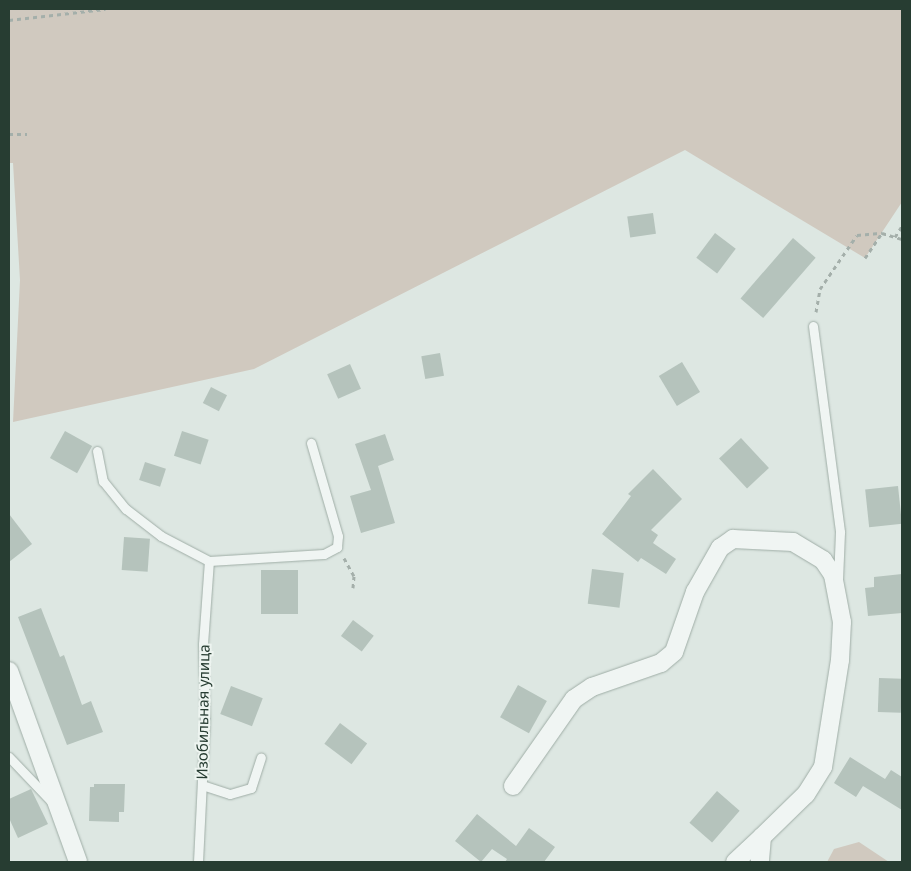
<!DOCTYPE html>
<html>
<head>
<meta charset="utf-8">
<style>
	body { margin:0 }
	#map { position:relative; width:911px; height:871px; overflow:hidden; background:#dde7e2; font-family:"Noto Sans",sans-serif }
	div>[style] { position:absolute }
	.green>* { inset:0; background:#d0c9bf }
	.building>* { inset:0; background:#b5c3bc; transform-origin:0 0 }
	.path>* { height:3px; margin-top:-1.5px; transform-origin:0; background:repeating-linear-gradient(90deg,#a4afaa 0 4px,transparent 0 8px) }
	.roads { filter:drop-shadow(0 0 1px #9fada6) drop-shadow(0 0 1px #9fada6) }
	.service>* { height:9px; margin:-4.5px; padding:0 4.5px; transform-origin:4.5px; border-radius:4.5px; background:#f0f5f3 }
	.minor>* { height:18px; margin:-9px; padding:0 9px; transform-origin:9px; border-radius:9px; background:#f0f5f3 }
	span { translate:-50% -50%; white-space:nowrap; text-align:center; line-height:1.15; -webkit-text-stroke:4px #edf4f0; paint-order:stroke }
	.street-label { font-size:15px; color:#273d32 }
	.frame { position:absolute; inset:0; border:10px solid #273d32; pointer-events:none }
</style>
</head>
<body>
<div id="map">
	<div class="green">
		<div style="clip-path:polygon(9px 9px,902px 9px,902px 202px,865px 258px,685px 150px,254px 369px,13px 422px,20px 280px,13px 163px,9px 163px)"></div>
		<div style="clip-path:polygon(859px 842px,889px 862px,827px 862px,834px 849px)"></div>
	</div>
	<div class="building">
		<div style="left:653px;top:213px;width:21px;height:26px;rotate:82deg"></div>
		<div style="left:715px;top:233px;width:26px;height:31px;rotate:37deg"></div>
		<div style="left:793px;top:238px;width:30px;height:80px;rotate:41deg"></div>
		<div style="left:440px;top:353px;width:23px;height:19px;rotate:80deg"></div>
		<div style="left:682px;top:362px;width:35px;height:27px;rotate:59deg"></div>
		<div style="left:350px;top:364px;width:27px;height:25px;rotate:66deg"></div>
		<div style="left:211px;top:387px;width:18px;height:18px;rotate:27deg"></div>
		<div style="left:65px;top:431px;width:31px;height:31px;rotate:29deg"></div>
		<div style="left:182px;top:431px;width:28px;height:26px;rotate:18deg"></div>
		<div style="clip-path:polygon(385px 434px,394px 460px,378px 466px,395px 523px,361px 533px,350px 496px,371px 490px,355px 444px)"></div>
		<div style="left:741px;top:438px;width:41px;height:30px;rotate:47deg"></div>
		<div style="left:145px;top:462px;width:22px;height:19px;rotate:18deg"></div>
		<div style="clip-path:polygon(653px 469px,682px 499px,651px 530px,658px 535px,653px 543px,676px 559px,666px 574px,641px 558px,638px 562px,602px 534px,631px 496px,628px 494px)"></div>
		<div style="left:898px;top:486px;width:38px;height:33px;rotate:84deg"></div>
		<div style="clip-path:polygon(9px 514px,32px 544px,9px 562px)"></div>
		<div style="left:124px;top:537px;width:26px;height:33px;rotate:4deg"></div>
		<div style="left:592px;top:569px;width:32px;height:35px;rotate:7deg"></div>
		<div style="left:261px;top:570px;width:37px;height:44px"></div>
		<div style="clip-path:polygon(902px 574px,902px 613px,868px 616px,865px 588px,874px 587px,874px 577px)"></div>
		<div style="clip-path:polygon(41px 608px,60px 657px,64px 655px,82px 705px,91px 701px,103px 732px,67px 745px,18px 617px)"></div>
		<div style="left:353px;top:620px;width:26px;height:20px;rotate:37deg"></div>
		<div style="left:879px;top:678px;width:23px;height:34px;rotate:2deg"></div>
		<div style="left:518px;top:685px;width:33px;height:37px;rotate:29deg"></div>
		<div style="left:231px;top:686px;width:34px;height:30px;rotate:21deg"></div>
		<div style="left:340px;top:723px;width:34px;height:26px;rotate:37deg"></div>
		<div style="clip-path:polygon(850px 757px,885px 779px,891px 770px,902px 777px,902px 810px,863px 786px,856px 797px,834px 783px)"></div>
		<div style="clip-path:polygon(94px 784px,125px 784px,124px 812px,119px 812px,119px 822px,89px 821px,90px 787px,94px 787px)"></div>
		<div style="clip-path:polygon(31px 789px,48px 824px,18px 838px,9px 818px,9px 799px)"></div>
		<div style="left:717px;top:791px;width:30px;height:42px;rotate:41deg"></div>
		<div style="clip-path:polygon(477px 814px,516px 846px,529px 828px,555px 847px,544px 862px,505px 862px,507px 859px,492px 849px,481px 862px,455px 841px)"></div>
	</div>
	<div class="path">
		<div style="left:9px;top:20px;width:97px;rotate:-6.5deg"></div>
		<div style="left:9px;top:134px;width:18px"></div>
		<div style="left:895px;top:237px;width:13px;rotate:-58deg"></div>
		<div style="left:865px;top:258px;width:30px;rotate:-56deg"></div>
		<div style="left:882px;top:233px;width:21px;rotate:17deg"></div>
		<div style="left:816px;top:312px;width:23px;rotate:-80deg"></div>
		<div style="left:820px;top:289px;width:65px;rotate:-55.6deg"></div>
		<div style="left:857px;top:235px;width:25px;rotate:-5deg"></div>
		<div style="left:344px;top:558px;width:21px;rotate:61deg"></div>
		<div style="left:354px;top:576px;width:12px;rotate:95deg"></div>
	</div>
	<div class="roads">
		<div class="service">
			<div style="left:813px;top:326px;width:208px;rotate:82.5deg"></div>
			<div style="left:840px;top:532px;width:47px;rotate:92.4deg"></div>
			<div style="left:97px;top:451px;width:31px;rotate:79deg"></div>
			<div style="left:103px;top:481px;width:36px;rotate:51deg"></div>
			<div style="left:126px;top:509px;width:44px;rotate:37.6deg"></div>
			<div style="left:161px;top:536px;width:54px;rotate:27.5deg"></div>
			<div style="left:209px;top:561px;width:115px;rotate:-3.5deg"></div>
			<div style="left:324px;top:554px;width:15px;rotate:-28deg"></div>
			<div style="left:337px;top:547px;width:11px;rotate:-85deg"></div>
			<div style="left:338px;top:536px;width:97px;rotate:-106.2deg"></div>
			<div style="left:9px;top:757px;width:61px;rotate:46.3deg"></div>
			<div style="left:202px;top:785px;width:29px;rotate:18deg"></div>
			<div style="left:230px;top:794px;width:22px;rotate:-16deg"></div>
			<div style="left:251px;top:788px;width:32px;rotate:-72deg"></div>
			<div style="left:198px;top:862px;width:144px;rotate:-87.2deg"></div>
			<div style="left:205px;top:718px;width:74px;rotate:-91.5deg"></div>
			<div style="left:203px;top:644px;width:83px;rotate:-85.9deg"></div>
		</div>
		<div class="minor">
			<div style="left:9px;top:671px;width:203px;rotate:70.1deg"></div>
			<div style="left:513px;top:786px;width:106px;rotate:-55deg"></div>
			<div style="left:574px;top:699px;width:22px;rotate:-34deg"></div>
			<div style="left:592px;top:687px;width:73px;rotate:-19.2deg"></div>
			<div style="left:661px;top:663px;width:17px;rotate:-40deg"></div>
			<div style="left:674px;top:652px;width:64px;rotate:-70.7deg"></div>
			<div style="left:695px;top:592px;width:51px;rotate:-60.4deg"></div>
			<div style="left:720px;top:548px;width:16px;rotate:-35deg"></div>
			<div style="left:733px;top:539px;width:60px;rotate:2.9deg"></div>
			<div style="left:793px;top:542px;width:35px;rotate:31deg"></div>
			<div style="left:823px;top:560px;width:18px;rotate:56deg"></div>
			<div style="left:833px;top:575px;width:48px;rotate:79.2deg"></div>
			<div style="left:842px;top:622px;width:38px;rotate:93deg"></div>
			<div style="left:840px;top:660px;width:108px;rotate:99deg"></div>
			<div style="left:823px;top:767px;width:32px;rotate:122deg"></div>
			<div style="left:806px;top:794px;width:62px;rotate:135.7deg"></div>
			<div style="left:762px;top:837px;width:25px;rotate:95deg"></div>
			<div style="left:735px;top:862px;width:37px;rotate:-43deg"></div>
		</div>
	</div>
	<div class="street-label">
		<span style="left:203px;top:712px;rotate:-89deg">Изобильная улица</span>
	</div>
	<div class="frame"></div>
</div>
</body>
</html>
